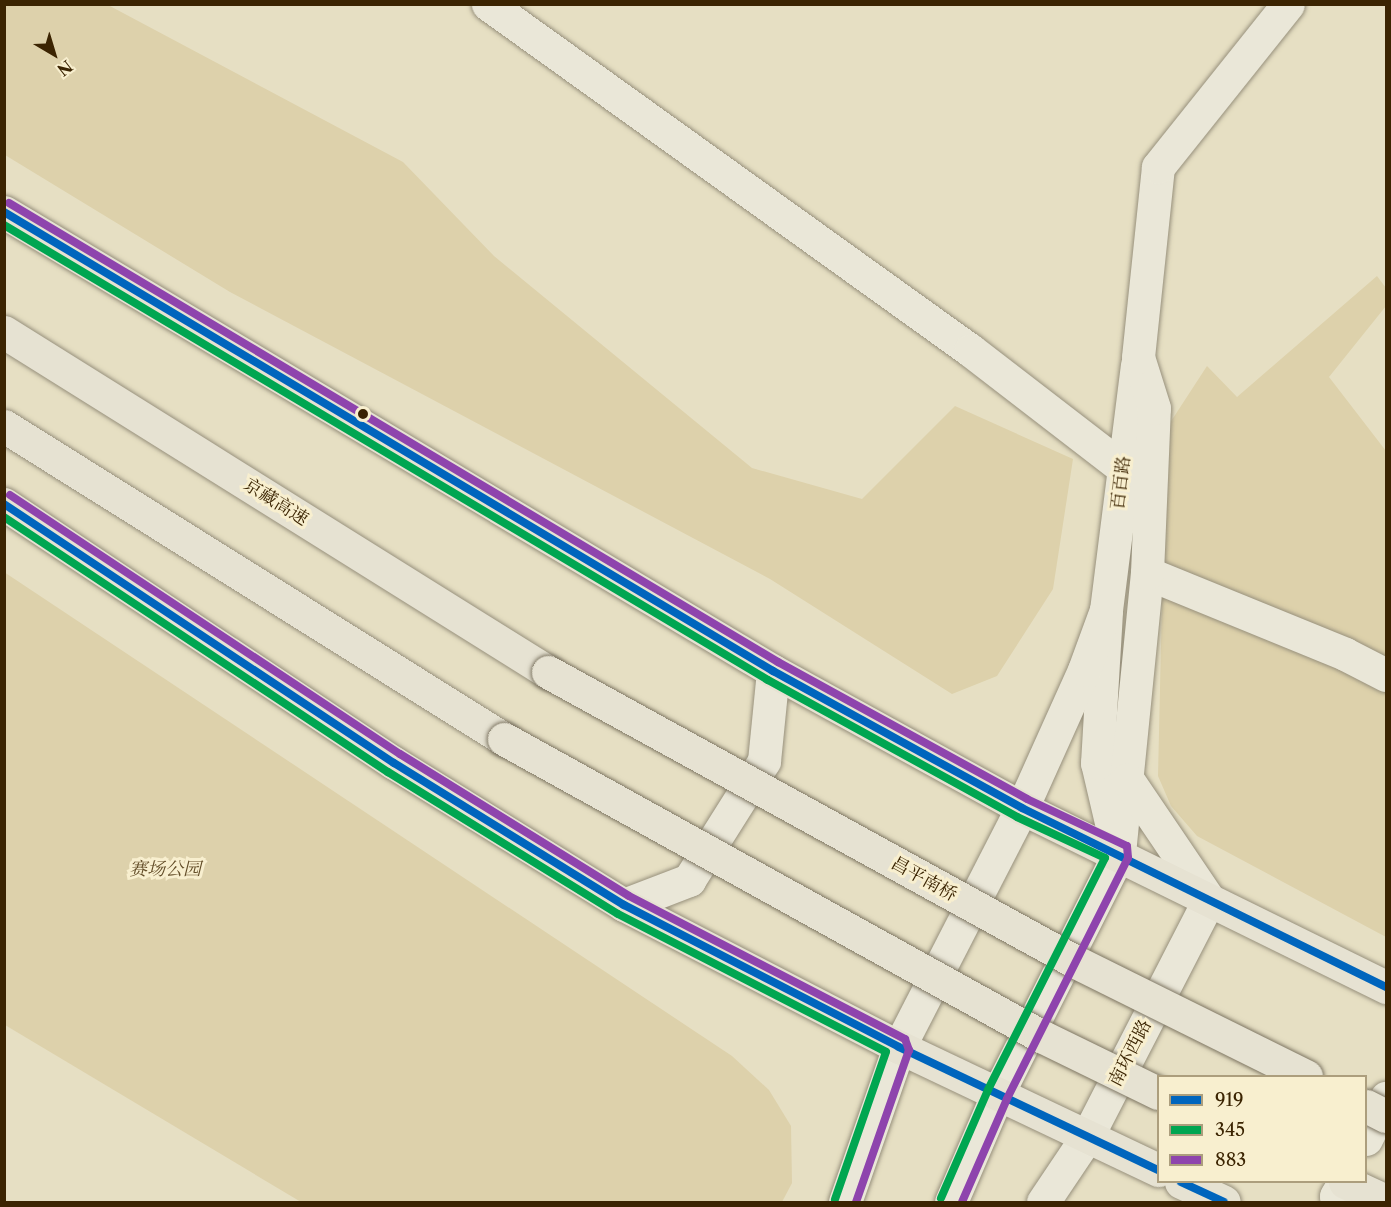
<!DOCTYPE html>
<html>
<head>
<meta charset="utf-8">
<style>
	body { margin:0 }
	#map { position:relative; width:1391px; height:1207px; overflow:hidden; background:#e6dfc3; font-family:"Libre Caslon Text","Noto Serif SC",serif }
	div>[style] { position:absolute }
	.green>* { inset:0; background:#ddd1ab }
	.roads { filter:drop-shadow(0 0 2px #97907c) drop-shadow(0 0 2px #97907c) }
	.street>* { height:33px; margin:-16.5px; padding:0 16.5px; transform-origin:16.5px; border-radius:16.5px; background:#eae7d8 }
	.secondary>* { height:33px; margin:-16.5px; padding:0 16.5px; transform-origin:16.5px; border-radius:16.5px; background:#eae7d8 }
	.primary>* { height:33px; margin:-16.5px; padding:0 16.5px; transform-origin:16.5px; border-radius:16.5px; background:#e6e2d2 }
	.highway>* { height:33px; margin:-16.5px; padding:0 16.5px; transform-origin:16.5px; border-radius:16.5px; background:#e6e2d2 }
	.bridges { filter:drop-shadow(0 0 2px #7e7663) drop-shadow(0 0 2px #7e7663) }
	.highway-bridge>* { height:33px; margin:-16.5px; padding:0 16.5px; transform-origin:16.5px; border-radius:16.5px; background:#e6e2d2 }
	.bus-1>* { height:8px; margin:-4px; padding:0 4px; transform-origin:4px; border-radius:4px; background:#0065bd }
	.bus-2>* { height:8px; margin:-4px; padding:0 4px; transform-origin:4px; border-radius:4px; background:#00a651 }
	.bus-3>* { height:8px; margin:-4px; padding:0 4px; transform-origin:4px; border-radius:4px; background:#8e44ad }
	.dots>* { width:16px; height:16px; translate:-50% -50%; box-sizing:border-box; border:3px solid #f8efcf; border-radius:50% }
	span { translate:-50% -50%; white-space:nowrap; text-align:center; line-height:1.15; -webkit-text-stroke:6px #f8efcf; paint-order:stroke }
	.street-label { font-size:18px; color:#3b2402 }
	.park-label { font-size:18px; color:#624c27; font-style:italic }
	.frame { position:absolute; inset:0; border:6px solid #3b2402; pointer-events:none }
	.legend { position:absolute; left:1157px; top:1075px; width:210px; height:108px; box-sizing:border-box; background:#f8efcf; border:2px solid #ac9e7d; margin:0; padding:8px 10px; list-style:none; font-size:18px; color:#3b2402 }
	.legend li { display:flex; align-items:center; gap:12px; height:30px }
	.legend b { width:30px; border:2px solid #ac9e7d }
	.north { position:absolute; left:24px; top:24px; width:60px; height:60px; -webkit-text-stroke:4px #f8efcf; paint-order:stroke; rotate:142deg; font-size:16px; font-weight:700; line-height:24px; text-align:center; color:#3b2402 }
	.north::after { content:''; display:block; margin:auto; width:21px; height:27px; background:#3b2402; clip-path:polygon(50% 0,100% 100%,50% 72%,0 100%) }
</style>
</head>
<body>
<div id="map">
	<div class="green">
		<div style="clip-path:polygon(4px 5px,108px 5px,403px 162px,494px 256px,752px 468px,862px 499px,955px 406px,1073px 459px,1053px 589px,997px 676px,952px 694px,770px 579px,230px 292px,5px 155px)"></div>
		<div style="clip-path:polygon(1377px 276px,1386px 288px,1386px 306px,1329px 377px,1386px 451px,1386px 937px,1197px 836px,1171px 806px,1158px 776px,1166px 429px,1207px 366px,1237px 397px)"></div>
		<div style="clip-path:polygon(4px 572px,732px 1056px,769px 1090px,791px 1126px,792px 1183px,782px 1202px,301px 1202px,5px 1025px)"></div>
	</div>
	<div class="roads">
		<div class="street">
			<div style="left:488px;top:4px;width:593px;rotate:35.67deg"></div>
			<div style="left:970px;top:350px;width:193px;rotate:37.6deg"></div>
			<div style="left:1147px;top:573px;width:214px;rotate:22.2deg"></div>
			<div style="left:1345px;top:654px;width:46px;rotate:27.1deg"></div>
		</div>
		<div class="secondary">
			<div style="left:1113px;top:831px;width:70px;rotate:-103.2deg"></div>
			<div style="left:1097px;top:763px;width:153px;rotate:-86.6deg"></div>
			<div style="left:1106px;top:610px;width:247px;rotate:-82.8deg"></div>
			<div style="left:624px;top:905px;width:70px;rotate:-21deg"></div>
			<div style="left:689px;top:880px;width:141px;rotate:-57.8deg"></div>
			<div style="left:764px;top:761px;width:90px;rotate:-84.3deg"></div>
			<div style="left:1366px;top:1139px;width:46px;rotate:-64deg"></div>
			<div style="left:845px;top:1202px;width:164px;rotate:-70.8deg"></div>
			<div style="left:899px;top:1047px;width:269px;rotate:-62.8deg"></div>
			<div style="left:1022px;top:808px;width:151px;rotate:-65.8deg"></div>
			<div style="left:1084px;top:670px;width:64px;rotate:-69.9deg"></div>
			<div style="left:951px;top:1202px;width:116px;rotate:-66.7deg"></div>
			<div style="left:997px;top:1095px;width:271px;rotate:-63.2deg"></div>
			<div style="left:1119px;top:853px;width:281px;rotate:-84.3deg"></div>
			<div style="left:1147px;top:573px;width:165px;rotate:-87.6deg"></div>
			<div style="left:1154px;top:408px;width:53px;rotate:-107.4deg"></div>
			<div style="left:1138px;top:357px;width:191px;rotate:-84deg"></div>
			<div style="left:1158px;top:167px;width:208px;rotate:-51.4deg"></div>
			<div style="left:1043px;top:1202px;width:81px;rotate:-56.1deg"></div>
			<div style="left:1088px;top:1135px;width:264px;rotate:-62.8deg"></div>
			<div style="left:1209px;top:900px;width:146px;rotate:-124.1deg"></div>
			<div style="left:1338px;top:1202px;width:6px;rotate:-108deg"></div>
			<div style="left:1336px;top:1196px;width:16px;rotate:-60deg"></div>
		</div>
		<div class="primary">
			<div style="left:4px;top:212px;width:896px;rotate:30.83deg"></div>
			<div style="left:773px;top:671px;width:284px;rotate:28.8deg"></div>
			<div style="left:1022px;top:808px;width:406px;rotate:26.2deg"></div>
			<div style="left:4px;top:504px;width:468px;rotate:33.6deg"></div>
			<div style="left:394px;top:763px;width:270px;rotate:31.7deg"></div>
			<div style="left:624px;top:905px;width:309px;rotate:27.3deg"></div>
			<div style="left:899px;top:1047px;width:287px;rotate:25.4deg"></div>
			<div style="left:1181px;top:1182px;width:47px;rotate:24.9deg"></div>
		</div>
		<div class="highway">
			<div style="left:4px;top:332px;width:642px;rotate:32.01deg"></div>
			<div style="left:4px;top:426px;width:590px;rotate:32.05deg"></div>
			<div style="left:1345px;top:1182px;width:45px;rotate:24.9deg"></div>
		</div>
	</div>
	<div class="bridges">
		<div class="highway-bridge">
			<div style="left:548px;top:672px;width:600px;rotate:28.79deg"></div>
			<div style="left:1074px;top:961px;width:259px;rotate:26.4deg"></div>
			<div style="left:504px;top:739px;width:614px;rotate:28.95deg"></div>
			<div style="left:1041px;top:1036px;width:130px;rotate:26deg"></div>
			<div style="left:1366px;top:1106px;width:22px;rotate:27deg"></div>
		</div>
	</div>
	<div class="bus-1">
		<div style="left:4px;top:212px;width:896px;rotate:30.83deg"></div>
		<div style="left:773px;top:671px;width:284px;rotate:28.8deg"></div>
		<div style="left:1022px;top:808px;width:406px;rotate:26.2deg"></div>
		<div style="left:4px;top:504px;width:468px;rotate:33.6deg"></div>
		<div style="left:394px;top:763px;width:270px;rotate:31.7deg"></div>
		<div style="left:624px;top:905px;width:309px;rotate:27.3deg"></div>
		<div style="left:899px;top:1047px;width:287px;rotate:25.4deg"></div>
		<div style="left:1181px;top:1182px;width:47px;rotate:24.9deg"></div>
	</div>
	<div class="bus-2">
		<div style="left:4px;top:225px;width:889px;rotate:30.78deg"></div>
		<div style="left:768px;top:680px;width:284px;rotate:28.8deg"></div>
		<div style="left:1017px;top:817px;width:97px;rotate:25deg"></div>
		<div style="left:1105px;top:858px;width:260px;rotate:116.8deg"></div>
		<div style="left:988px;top:1090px;width:118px;rotate:113.5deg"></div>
		<div style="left:4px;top:517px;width:461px;rotate:33.6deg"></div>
		<div style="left:388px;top:772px;width:270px;rotate:31.7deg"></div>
		<div style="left:618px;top:914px;width:301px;rotate:27.2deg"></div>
		<div style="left:886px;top:1052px;width:156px;rotate:109.1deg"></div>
	</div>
	<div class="bus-3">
		<div style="left:9px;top:203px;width:896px;rotate:30.83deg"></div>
		<div style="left:778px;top:662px;width:284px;rotate:28.8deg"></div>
		<div style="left:1027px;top:799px;width:110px;rotate:25.2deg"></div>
		<div style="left:1127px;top:846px;width:12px;rotate:85deg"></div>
		<div style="left:1128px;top:858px;width:270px;rotate:116.7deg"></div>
		<div style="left:1007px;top:1099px;width:112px;rotate:113.6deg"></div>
		<div style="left:10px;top:495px;width:468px;rotate:33.6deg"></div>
		<div style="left:400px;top:754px;width:269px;rotate:31.8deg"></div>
		<div style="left:629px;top:896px;width:311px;rotate:27.4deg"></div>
		<div style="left:905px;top:1039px;width:12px;rotate:70deg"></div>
		<div style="left:909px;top:1050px;width:161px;rotate:109.2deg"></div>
	</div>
	<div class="dots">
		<div style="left:363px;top:414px;background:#3b2402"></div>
	</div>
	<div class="street-label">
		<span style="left:1121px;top:483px;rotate:-83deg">百百路</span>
		<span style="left:276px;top:502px;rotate:32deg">京藏高速</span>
		<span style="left:924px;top:879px;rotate:29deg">昌平南桥</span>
		<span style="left:1130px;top:1053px;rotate:-63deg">南环西路</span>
	</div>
	<div class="park-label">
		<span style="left:165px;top:869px">赛场公园</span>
	</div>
	<div class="frame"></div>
	<ul class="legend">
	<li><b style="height:8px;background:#0065bd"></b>919</li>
	<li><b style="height:8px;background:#00a651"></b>345</li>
	<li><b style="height:8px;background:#8e44ad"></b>883</li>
	</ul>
	<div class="north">N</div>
</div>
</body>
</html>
